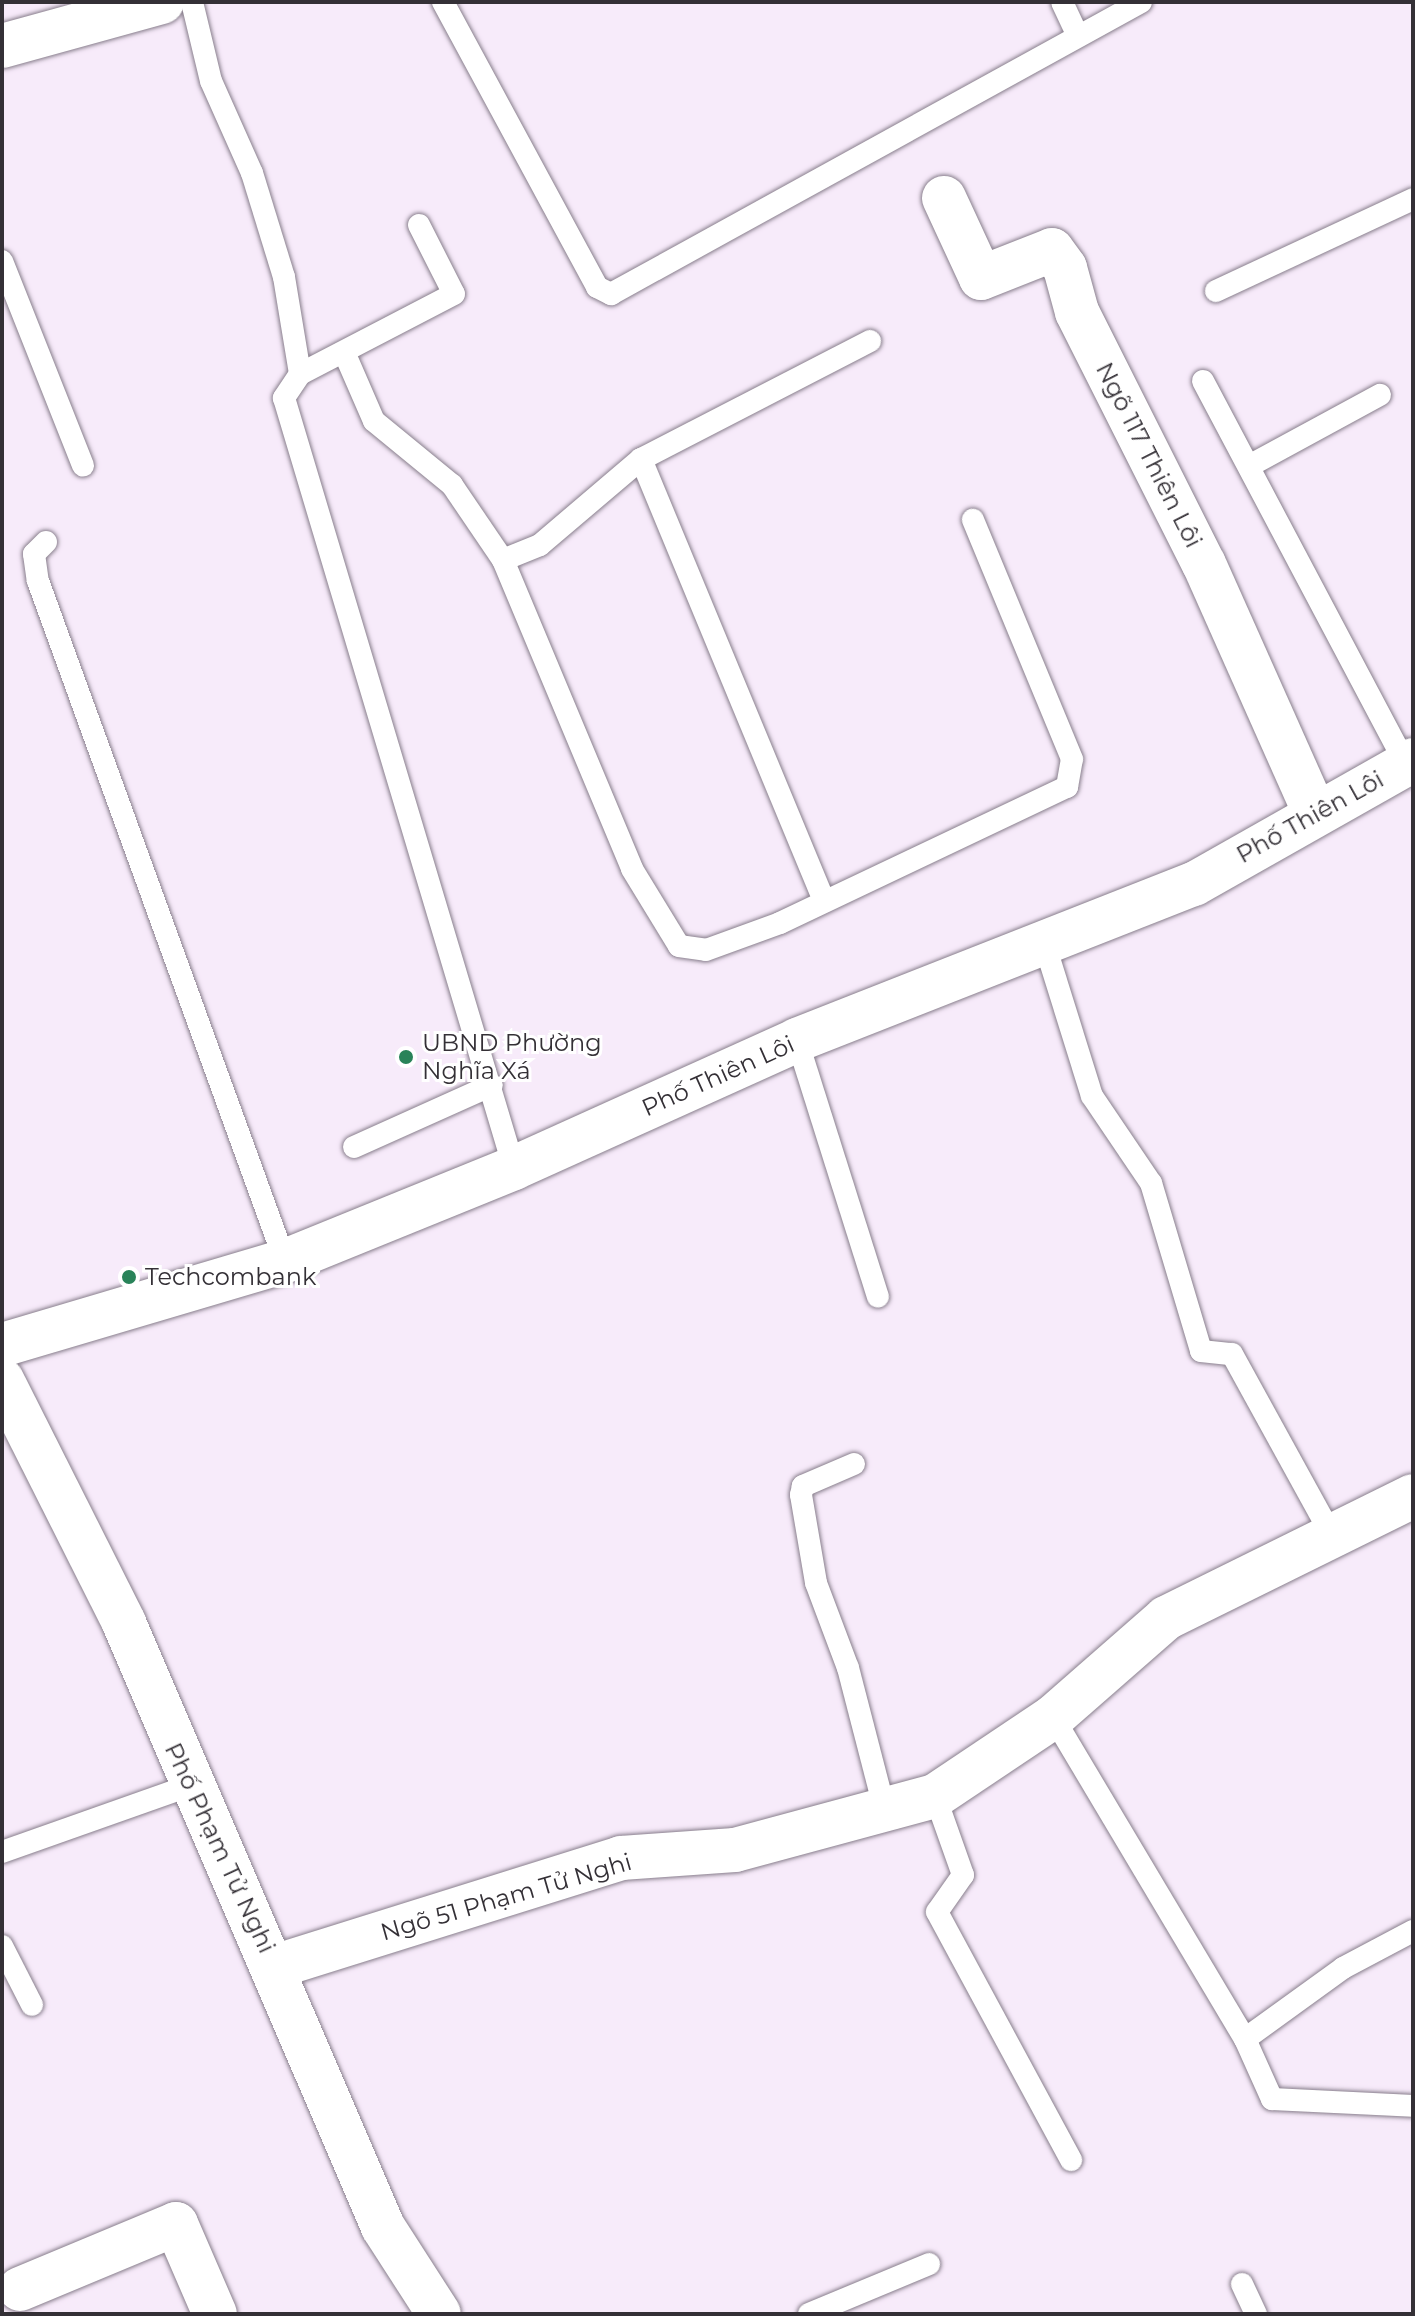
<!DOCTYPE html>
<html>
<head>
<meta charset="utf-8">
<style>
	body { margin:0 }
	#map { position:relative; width:1415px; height:2316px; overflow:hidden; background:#f7ebfa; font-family:Montserrat,sans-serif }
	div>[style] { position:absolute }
	.roads { filter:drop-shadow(0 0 2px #887e8c) drop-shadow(0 0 2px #887e8c) }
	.service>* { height:22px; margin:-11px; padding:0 11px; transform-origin:11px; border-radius:11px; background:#fff }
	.minor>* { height:44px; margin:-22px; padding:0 22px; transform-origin:22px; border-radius:22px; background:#fff }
	.secondary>* { height:44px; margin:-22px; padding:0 22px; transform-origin:22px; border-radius:22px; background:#fff }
	.dots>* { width:22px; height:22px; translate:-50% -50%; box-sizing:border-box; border:4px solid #fff; border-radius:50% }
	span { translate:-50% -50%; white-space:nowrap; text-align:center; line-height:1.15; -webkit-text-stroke:6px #fff; paint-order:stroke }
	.street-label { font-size:24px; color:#343036 }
	.poi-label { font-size:24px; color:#343036 }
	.left { translate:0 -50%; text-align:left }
	.frame { position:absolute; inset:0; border:4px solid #343036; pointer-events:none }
</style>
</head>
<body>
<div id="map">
	<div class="roads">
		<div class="service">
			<div style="left:192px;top:2px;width:81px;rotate:76.5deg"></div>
			<div style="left:211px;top:81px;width:101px;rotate:66deg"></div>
			<div style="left:252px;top:173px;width:109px;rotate:72.9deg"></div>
			<div style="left:284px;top:277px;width:98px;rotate:80.6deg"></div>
			<div style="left:443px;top:2px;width:324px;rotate:61.6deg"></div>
			<div style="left:597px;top:287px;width:16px;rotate:27deg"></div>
			<div style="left:611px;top:294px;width:605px;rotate:-28.85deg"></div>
			<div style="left:1062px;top:2px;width:35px;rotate:65deg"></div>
			<div style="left:419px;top:225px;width:77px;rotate:63.1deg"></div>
			<div style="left:454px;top:294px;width:174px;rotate:152.5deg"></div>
			<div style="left:300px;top:374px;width:29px;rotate:124deg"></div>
			<div style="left:284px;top:398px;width:804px;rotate:73.37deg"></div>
			<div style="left:2px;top:261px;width:220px;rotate:68.4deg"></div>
			<div style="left:1216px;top:291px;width:217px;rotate:-25deg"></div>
			<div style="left:870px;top:341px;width:258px;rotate:152.7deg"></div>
			<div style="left:641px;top:459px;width:133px;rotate:139.6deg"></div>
			<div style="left:540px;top:545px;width:40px;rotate:158deg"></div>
			<div style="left:503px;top:560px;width:335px;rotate:67.3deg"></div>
			<div style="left:632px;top:869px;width:90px;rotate:58.6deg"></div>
			<div style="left:679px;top:946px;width:27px;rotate:8deg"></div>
			<div style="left:706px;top:950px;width:79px;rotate:-20deg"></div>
			<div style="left:780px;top:923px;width:318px;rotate:-25.4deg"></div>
			<div style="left:1067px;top:787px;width:28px;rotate:-80deg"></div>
			<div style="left:1072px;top:759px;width:259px;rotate:-112.5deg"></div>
			<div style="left:344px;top:352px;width:75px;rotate:66.5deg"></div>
			<div style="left:374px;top:421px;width:101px;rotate:39.4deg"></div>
			<div style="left:452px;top:485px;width:91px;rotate:55.8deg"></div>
			<div style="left:1203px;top:381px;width:440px;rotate:62.1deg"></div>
			<div style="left:641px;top:459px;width:478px;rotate:67.5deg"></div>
			<div style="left:1249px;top:466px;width:149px;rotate:-28.5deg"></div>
			<div style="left:46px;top:542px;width:17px;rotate:135deg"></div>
			<div style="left:34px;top:554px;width:27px;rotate:82deg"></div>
			<div style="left:38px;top:581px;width:723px;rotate:70.04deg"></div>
			<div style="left:1044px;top:942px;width:161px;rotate:72.7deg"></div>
			<div style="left:1092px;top:1096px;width:105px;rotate:55.9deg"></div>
			<div style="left:1151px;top:1183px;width:175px;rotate:73.4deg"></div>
			<div style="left:1201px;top:1351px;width:31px;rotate:6deg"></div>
			<div style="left:1232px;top:1354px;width:203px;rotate:61.2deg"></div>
			<div style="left:797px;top:1040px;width:269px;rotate:72.5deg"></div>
			<div style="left:354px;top:1147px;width:151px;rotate:-24.2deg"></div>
			<div style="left:854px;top:1464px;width:56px;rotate:156.7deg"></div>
			<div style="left:803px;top:1486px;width:9px;rotate:103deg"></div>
			<div style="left:801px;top:1495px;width:89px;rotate:80.3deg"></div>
			<div style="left:816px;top:1583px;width:91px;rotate:69.4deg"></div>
			<div style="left:848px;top:1668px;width:152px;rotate:75.5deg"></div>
			<div style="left:1053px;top:1717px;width:375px;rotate:59.2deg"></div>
			<div style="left:1245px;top:2039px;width:66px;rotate:65.8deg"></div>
			<div style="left:1272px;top:2099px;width:141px;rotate:2.8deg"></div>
			<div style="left:935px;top:1796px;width:84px;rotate:70.5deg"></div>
			<div style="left:963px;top:1875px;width:45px;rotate:125.1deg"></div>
			<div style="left:937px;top:1912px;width:282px;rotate:61.6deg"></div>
			<div style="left:2px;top:1852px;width:197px;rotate:-19.5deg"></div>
			<div style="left:2px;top:1946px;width:66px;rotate:63deg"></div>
			<div style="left:1245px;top:2039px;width:121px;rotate:-35.9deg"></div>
			<div style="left:1343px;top:1968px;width:79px;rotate:-27.9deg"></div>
			<div style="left:1242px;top:2284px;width:33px;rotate:65deg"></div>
			<div style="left:809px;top:2314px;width:130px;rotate:-22.6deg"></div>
		</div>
		<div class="minor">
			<div style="left:2px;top:46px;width:166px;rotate:-15.4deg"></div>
			<div style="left:944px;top:198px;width:88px;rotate:65.2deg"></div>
			<div style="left:981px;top:278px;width:76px;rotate:-21.5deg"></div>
			<div style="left:1052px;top:250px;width:22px;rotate:54deg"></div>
			<div style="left:1065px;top:268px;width:46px;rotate:74.7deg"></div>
			<div style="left:1077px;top:312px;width:282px;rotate:63.3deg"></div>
			<div style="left:1204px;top:564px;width:270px;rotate:66deg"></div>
			<div style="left:2px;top:1380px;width:272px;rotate:63.3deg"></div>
			<div style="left:124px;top:1623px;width:657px;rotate:66.79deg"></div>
			<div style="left:383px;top:2227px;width:103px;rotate:57.2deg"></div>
			<div style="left:274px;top:1967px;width:364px;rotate:-17.4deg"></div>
			<div style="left:621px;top:1858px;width:114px;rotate:-4deg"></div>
			<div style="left:735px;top:1850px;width:207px;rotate:-15.1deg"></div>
			<div style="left:935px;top:1796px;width:142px;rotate:-33.8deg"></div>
			<div style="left:1053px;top:1717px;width:150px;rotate:-41.2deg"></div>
			<div style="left:1166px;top:1618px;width:275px;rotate:-26.3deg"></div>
			<div style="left:20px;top:2289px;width:169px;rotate:-22.6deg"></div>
			<div style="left:176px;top:2224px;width:98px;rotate:66.6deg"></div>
		</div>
		<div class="secondary">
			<div style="left:2px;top:1345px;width:295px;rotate:-16.5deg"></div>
			<div style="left:285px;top:1261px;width:247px;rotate:-22.1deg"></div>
			<div style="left:514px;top:1168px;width:311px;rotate:-24.3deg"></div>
			<div style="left:797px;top:1040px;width:427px;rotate:-21.5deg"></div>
			<div style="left:1194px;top:884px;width:252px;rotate:-29.5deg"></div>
		</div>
	</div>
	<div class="dots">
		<div style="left:406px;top:1057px;background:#298359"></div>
		<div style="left:129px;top:1277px;background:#298359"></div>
	</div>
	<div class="street-label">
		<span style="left:1149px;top:455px;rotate:63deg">Ngõ 117 Thiên Lôi</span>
		<span style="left:1310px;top:817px;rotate:-29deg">Phố Thiên Lôi</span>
		<span style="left:718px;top:1076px;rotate:-24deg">Phố Thiên Lôi</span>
		<span style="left:220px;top:1848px;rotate:65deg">Phố Phạm Tử Nghi</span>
		<span style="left:506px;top:1897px;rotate:-16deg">Ngõ 51 Phạm Tử Nghi</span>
	</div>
	<div class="poi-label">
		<span class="left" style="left:422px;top:1057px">UBND Phường<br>Nghĩa Xá</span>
		<span class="left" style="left:145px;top:1277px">Techcombank</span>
	</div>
	<div class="frame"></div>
</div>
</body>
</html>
